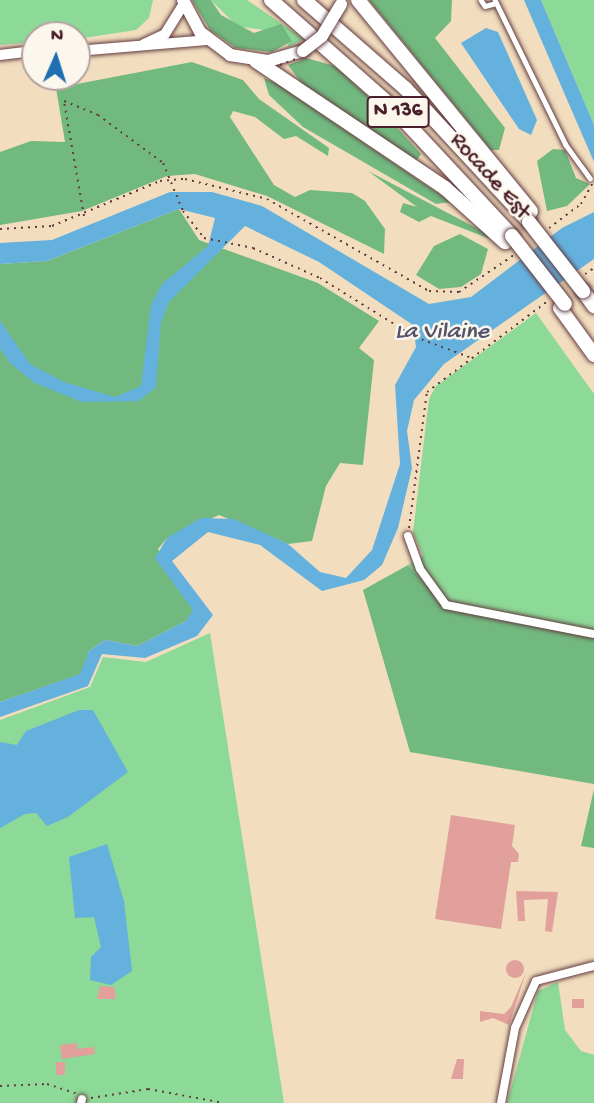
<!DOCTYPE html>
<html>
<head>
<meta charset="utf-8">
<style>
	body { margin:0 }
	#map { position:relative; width:594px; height:1103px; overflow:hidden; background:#f2ddbe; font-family:"Gochi Hand",sans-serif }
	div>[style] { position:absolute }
	.green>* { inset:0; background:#8dd997 }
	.forest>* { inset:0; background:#72b980 }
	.water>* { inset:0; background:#65b1de }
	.building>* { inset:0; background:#e1a09b; transform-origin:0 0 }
	.round { border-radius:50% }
	.path>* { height:2px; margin-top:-1px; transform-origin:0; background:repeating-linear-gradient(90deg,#633c41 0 2px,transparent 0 7px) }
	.roads { filter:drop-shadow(0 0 2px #633c41) drop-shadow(0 0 2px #633c41) }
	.service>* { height:4.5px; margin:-2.25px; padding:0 2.25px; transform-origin:2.25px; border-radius:2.25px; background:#fff }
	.minor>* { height:8px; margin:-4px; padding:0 4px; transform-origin:4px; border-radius:4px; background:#fff }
	.secondary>* { height:10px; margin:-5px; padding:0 5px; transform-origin:5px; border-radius:5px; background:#fff }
	.primary>* { height:12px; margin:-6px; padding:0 6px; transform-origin:6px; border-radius:6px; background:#fff }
	.trunk>* { height:14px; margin:-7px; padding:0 7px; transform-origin:7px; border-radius:7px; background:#fff }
	.path-bridge>* { height:2px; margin-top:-1px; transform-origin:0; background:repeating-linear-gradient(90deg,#633c41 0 2px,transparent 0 7px) }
	.bridges { filter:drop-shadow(0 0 2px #633c41) drop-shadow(0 0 2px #633c41) }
	.primary-bridge>* { height:12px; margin:-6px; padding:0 6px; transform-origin:6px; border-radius:6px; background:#fff }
	.trunk-bridge>* { height:14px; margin:-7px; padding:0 7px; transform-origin:7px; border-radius:7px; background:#fff }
	span { translate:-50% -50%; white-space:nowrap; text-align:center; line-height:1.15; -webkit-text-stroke:5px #fbf7ec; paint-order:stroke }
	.shield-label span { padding:2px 5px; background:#fbf7ec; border:2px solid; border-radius:5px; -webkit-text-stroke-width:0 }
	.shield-label { font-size:21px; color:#4a1f2b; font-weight:700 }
	.street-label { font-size:23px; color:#4a1f2b }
	.water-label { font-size:24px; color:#53526a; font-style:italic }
	.north { position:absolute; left:21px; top:21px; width:70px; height:70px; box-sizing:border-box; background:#fbf7ec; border:2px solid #b4a19f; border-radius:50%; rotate:3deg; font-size:19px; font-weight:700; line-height:28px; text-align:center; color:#4a1f2b }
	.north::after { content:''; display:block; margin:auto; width:24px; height:32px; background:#1f6fb2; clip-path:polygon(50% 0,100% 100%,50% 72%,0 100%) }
</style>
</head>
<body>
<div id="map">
	<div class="green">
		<div style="clip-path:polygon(0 0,153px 0,149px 18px,136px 30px,77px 39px,35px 35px,35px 42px,0 45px)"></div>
		<div style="clip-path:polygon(211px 0,247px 0,304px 39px,285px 49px,289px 45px,270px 31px,237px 26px)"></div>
		<div style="clip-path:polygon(541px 0,594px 0,594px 125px)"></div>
		<div style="clip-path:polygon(536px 313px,594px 394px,594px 638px,447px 608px,408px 565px,423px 556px,413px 532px,429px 399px,436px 386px)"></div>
		<div style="clip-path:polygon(210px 633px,284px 1103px,0 1103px,0 720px,90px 687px,103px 657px,146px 662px)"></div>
		<div style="clip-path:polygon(558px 982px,565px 1030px,581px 1051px,594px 1055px,594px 1103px,507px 1103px,538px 991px)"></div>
	</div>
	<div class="forest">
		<div style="clip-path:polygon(192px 0,211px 0,221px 15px,254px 33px,281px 24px,292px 41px,272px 52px,236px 48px,210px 30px)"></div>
		<div style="clip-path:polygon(369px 0,452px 0,451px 21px,435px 38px,505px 128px,499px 150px,491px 150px)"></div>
		<div style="clip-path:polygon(306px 58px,335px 66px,370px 98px,421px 154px,417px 160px,303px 85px,288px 65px)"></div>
		<div style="clip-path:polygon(192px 62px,243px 80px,259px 99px,329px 148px,328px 156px,296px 136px,284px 139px,255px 117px,233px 111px,230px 117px,274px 185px,295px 197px,310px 190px,352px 193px,365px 201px,385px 229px,384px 254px,267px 196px,195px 174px,167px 176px,82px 211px,0 225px,0 152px,31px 141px,65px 142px,56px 88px)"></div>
		<div style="clip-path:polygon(264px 78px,276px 83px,451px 202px,436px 204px,303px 127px,269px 95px)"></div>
		<div style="clip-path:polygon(553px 149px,565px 150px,576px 178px,590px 184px,567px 206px,547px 211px,537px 161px)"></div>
		<div style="clip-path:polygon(368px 171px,484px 232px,490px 239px,431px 216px,419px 222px,400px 212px,403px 203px,417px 207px)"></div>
		<div style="clip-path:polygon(179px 209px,199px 240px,318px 283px,379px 321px,359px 348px,374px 360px,363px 465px,340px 463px,326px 486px,312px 541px,288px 544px,219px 515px,167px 538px,158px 549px,194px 610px,186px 621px,137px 646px,105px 640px,89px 651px,81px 674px,0 702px,0 264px,47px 261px)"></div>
		<div style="clip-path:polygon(460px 234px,488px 249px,481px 274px,461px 287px,439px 289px,416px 275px,434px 246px)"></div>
		<div style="clip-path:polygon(408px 565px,447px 608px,594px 638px,594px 784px,410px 752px,363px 590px)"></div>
		<div style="clip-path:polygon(594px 789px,594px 848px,581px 846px)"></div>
	</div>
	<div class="water">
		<div style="clip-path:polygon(524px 0,541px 0,594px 125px,594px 162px)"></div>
		<div style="clip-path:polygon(486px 28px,498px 32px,537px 120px,531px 135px,519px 129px,461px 43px)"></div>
		<div style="clip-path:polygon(170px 192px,212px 192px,262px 206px,429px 304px,471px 297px,562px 228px,594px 212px,594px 259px,444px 364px,414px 400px,407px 431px,412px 468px,398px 528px,382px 565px,364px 580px,322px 591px,260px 545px,208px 532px,172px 561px,213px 615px,197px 636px,145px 658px,102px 654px,88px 686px,0 717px,0 702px,80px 674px,89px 651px,105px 640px,137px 646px,186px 621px,193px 610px,155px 558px,167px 538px,201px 518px,234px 519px,288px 544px,320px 572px,346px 578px,372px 550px,400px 464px,395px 385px,416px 347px,413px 325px,319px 262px,245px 226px,169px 302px,161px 322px,156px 387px,139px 401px,82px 402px,35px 383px,10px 363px,0 348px,0 321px,30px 364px,64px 382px,115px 397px,141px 386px,151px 305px,162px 284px,208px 246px,215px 218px,179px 209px,47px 261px,0 264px,0 243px,52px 240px)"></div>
		<div style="clip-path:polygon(79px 710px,93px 710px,128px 772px,68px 817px,47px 826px,36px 813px,25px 814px,0 828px,0 742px,17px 745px,26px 731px)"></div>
		<div style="clip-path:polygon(107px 844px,124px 901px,132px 971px,111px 985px,90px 980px,91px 957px,101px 947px,94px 917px,75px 918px,69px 857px)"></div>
	</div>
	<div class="building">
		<div style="clip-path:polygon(451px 815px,515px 825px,512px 846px,519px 854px,518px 862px,511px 862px,501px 929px,435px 919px)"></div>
		<div style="clip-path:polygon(516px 891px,558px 892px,552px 932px,545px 931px,548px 899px,524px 900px,525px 921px,518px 921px)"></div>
		<div class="round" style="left:506px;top:960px;width:18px;height:18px"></div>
		<div style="clip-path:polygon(526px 972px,509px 1025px,493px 1018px,480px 1022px,480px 1011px,504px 1014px,511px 1007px)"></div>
		<div style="clip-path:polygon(100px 986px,114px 987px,116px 999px,97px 999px)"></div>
		<div style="left:572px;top:999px;width:12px;height:9px"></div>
		<div style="clip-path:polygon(77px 1043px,77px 1049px,94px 1047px,95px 1054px,62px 1059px,60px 1045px)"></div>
		<div style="clip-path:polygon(457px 1059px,464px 1059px,463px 1079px,451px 1079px)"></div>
		<div style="left:56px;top:1062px;width:9px;height:13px"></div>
	</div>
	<div class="path">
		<div style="left:84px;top:216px;width:117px;rotate:-99.9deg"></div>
		<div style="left:64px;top:101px;width:37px;rotate:22deg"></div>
		<div style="left:98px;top:115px;width:81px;rotate:36.4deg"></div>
		<div style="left:163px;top:163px;width:52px;rotate:67.4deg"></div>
		<div style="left:183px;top:211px;width:34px;rotate:52deg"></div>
		<div style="left:204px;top:238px;width:50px;rotate:11.5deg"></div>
		<div style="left:253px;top:248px;width:73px;rotate:24.1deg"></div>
		<div style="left:320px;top:278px;width:112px;rotate:31.8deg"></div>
		<div style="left:415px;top:337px;width:58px;rotate:20.3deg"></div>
		<div style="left:549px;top:228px;width:40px;rotate:-37deg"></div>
		<div style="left:581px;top:204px;width:23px;rotate:-61deg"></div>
		<div style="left:0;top:229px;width:52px;rotate:-3.3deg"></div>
		<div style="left:52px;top:226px;width:117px;rotate:-22.6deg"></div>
		<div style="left:160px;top:181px;width:25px;rotate:-5deg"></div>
		<div style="left:185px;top:179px;width:84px;rotate:13.7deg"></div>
		<div style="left:267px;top:199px;width:186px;rotate:29.6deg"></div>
		<div style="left:429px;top:291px;width:30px;rotate:2deg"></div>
		<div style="left:459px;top:292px;width:66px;rotate:-33.9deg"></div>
		<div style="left:585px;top:274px;width:11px;rotate:-34deg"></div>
		<div style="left:409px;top:528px;width:137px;rotate:-82.5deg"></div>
		<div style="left:427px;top:392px;width:153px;rotate:-37deg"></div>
		<div style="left:0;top:1086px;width:47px;rotate:-2.4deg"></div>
		<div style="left:47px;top:1084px;width:32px;rotate:18deg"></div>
		<div style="left:91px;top:1098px;width:58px;rotate:-9deg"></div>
		<div style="left:148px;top:1089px;width:77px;rotate:10.4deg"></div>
	</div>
	<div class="roads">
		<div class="service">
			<div style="left:481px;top:0;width:7px;rotate:56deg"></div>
			<div style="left:485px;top:6px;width:11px;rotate:-15deg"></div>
			<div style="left:495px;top:0;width:161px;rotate:63.9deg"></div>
			<div style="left:566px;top:145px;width:41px;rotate:54deg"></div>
		</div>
		<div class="minor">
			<div style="left:408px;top:536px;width:35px;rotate:70deg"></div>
			<div style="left:420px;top:569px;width:44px;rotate:54.2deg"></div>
			<div style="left:446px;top:605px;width:151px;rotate:11.1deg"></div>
			<div style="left:81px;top:1103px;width:4px;rotate:-76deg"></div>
			<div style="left:501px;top:1103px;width:76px;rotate:-79.4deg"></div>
			<div style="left:515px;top:1028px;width:51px;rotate:-65.9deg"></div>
			<div style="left:536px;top:981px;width:60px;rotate:-14.5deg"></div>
		</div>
		<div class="secondary">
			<div style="left:144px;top:44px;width:23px;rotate:-25deg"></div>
			<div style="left:165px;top:34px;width:36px;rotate:-58deg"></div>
			<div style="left:77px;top:51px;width:130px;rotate:-4.8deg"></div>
			<div style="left:0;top:55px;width:35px;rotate:-7deg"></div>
		</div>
		<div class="primary">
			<div style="left:183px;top:0;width:36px;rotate:62deg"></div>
			<div style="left:200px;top:32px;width:38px;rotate:37deg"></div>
			<div style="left:230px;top:55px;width:38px;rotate:9deg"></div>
			<div style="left:268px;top:61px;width:36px;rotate:-16deg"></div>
		</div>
		<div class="trunk">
			<div style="left:271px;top:0;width:157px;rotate:41.4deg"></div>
			<div style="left:389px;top:104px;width:180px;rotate:47deg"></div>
			<div style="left:304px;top:0;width:134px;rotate:41.1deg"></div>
			<div style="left:405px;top:88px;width:183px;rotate:47.2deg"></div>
			<div style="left:358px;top:0;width:273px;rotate:50.7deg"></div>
			<div style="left:256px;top:61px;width:228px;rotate:33.9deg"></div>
			<div style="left:445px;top:188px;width:81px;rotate:42deg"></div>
			<div style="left:583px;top:291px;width:19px;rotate:54deg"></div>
			<div style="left:560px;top:308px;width:58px;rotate:54.1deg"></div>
		</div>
	</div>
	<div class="path-bridge">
		<div style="left:280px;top:65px;width:17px;rotate:-21deg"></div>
	</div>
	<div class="bridges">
		<div class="primary-bridge">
			<div style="left:303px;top:51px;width:24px;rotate:-38deg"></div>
			<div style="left:322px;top:36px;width:37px;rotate:-59deg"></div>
		</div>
		<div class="trunk-bridge">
			<div style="left:529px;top:222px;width:88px;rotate:52deg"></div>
			<div style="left:512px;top:236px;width:86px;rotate:52.1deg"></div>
		</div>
	</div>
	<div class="shield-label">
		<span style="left:398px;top:112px">N 136</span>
	</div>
	<div class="street-label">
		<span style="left:489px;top:177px;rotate:48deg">Rocade Est</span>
	</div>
	<div class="water-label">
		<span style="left:442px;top:333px">La Vilaine</span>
	</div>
	<div class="north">N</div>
</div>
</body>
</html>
